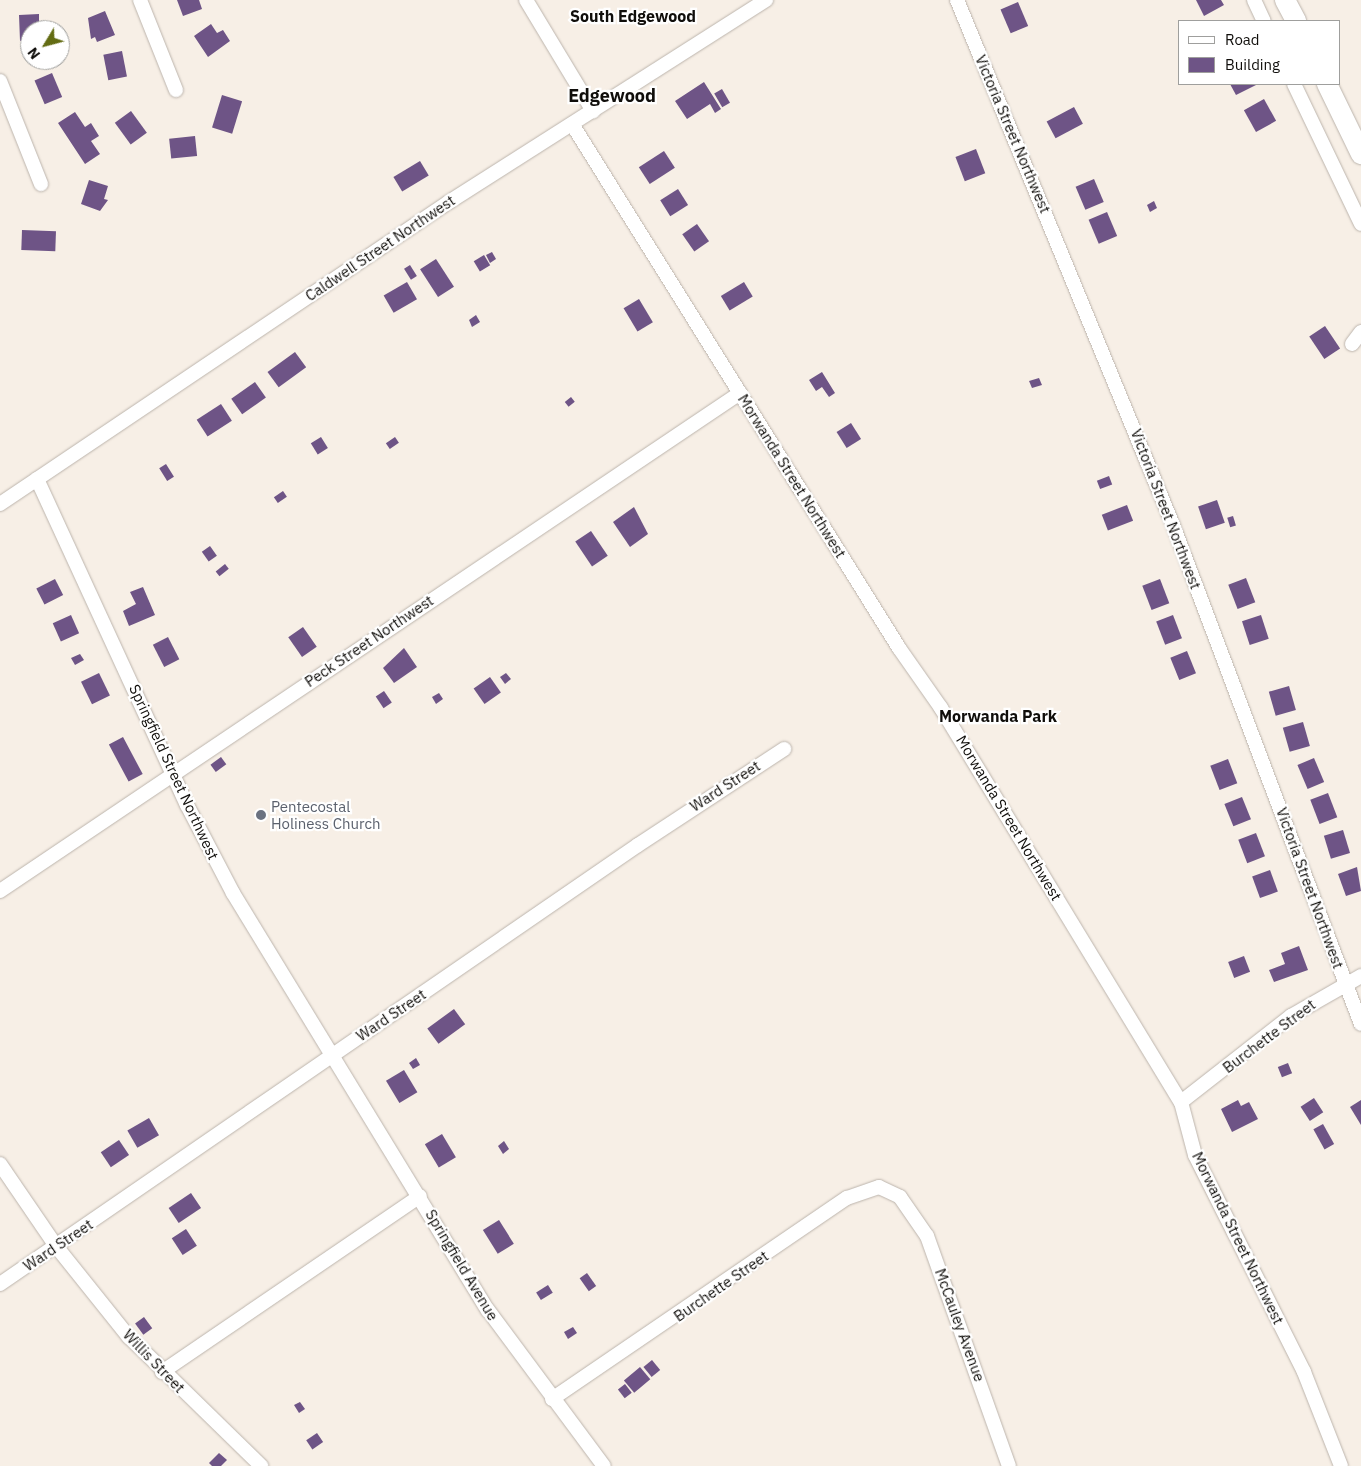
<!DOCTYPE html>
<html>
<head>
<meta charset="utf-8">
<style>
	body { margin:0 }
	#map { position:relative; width:1361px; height:1466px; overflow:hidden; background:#f7efe6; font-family:"IBM Plex Sans",sans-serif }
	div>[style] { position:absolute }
	.building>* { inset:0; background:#6e5486; transform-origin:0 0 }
	.roads { filter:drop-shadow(0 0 1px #bcb4ac) drop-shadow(0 0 1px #bcb4ac) }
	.street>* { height:14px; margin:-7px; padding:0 7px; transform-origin:7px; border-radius:7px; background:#fff }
	.secondary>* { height:20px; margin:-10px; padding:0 10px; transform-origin:10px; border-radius:10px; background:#fff }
	.dots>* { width:14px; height:14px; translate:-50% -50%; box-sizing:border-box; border:2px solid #fff; border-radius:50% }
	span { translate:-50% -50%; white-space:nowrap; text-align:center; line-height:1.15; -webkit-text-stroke:4.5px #fff; paint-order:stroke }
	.street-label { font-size:15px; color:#100e0b }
	.worship-label { font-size:15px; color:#5b616d }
	.left { translate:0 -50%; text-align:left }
	.neighbourhood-label { font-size:16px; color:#100e0b; font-weight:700 }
	.quarter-label { font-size:18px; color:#100e0b; font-weight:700 }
	.legend { position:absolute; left:1178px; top:20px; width:162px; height:65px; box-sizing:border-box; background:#fff; border:1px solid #9f9f9d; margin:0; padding:6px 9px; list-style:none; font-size:15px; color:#100e0b }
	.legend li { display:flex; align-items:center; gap:10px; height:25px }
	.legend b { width:25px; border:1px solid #9f9f9d }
	.north { position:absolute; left:20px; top:20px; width:50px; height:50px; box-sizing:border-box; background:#fff; border:1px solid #9f9f9d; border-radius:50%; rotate:233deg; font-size:14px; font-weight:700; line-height:20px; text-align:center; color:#100e0b }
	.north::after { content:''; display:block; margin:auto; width:18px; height:22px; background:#636c13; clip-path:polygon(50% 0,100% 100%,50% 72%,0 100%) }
</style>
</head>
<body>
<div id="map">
	<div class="building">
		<div style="clip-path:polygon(177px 0,199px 0,202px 9px,183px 16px)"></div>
		<div style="clip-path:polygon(1196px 0,1221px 0,1224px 5px,1204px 16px)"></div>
		<div style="left:1018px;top:2px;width:26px;height:19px;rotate:67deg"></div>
		<div style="clip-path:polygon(105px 11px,115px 35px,97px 42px,95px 37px,91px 39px,88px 18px)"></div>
		<div style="clip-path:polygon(39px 14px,39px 30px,30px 30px,30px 40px,20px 41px,19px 15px)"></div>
		<div style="clip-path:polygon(211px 24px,217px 33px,223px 30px,230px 41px,208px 57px,194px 36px)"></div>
		<div style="left:122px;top:51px;width:26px;height:19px;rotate:79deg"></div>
		<div style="left:52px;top:73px;width:26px;height:19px;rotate:67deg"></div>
		<div style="clip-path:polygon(704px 82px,721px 109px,715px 113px,710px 104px,687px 119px,675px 101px)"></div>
		<div style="clip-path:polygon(1230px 84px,1258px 84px,1236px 95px)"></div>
		<div style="left:722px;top:89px;width:16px;height:9px;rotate:60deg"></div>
		<div style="left:222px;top:95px;width:21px;height:34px;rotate:17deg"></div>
		<div style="left:1264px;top:99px;width:25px;height:23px;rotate:61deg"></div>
		<div style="left:1074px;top:107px;width:19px;height:31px;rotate:62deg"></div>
		<div style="left:131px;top:111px;width:27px;height:20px;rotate:54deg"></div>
		<div style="clip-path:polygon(75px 112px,85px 127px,91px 123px,99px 136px,91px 141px,100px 154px,85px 164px,58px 123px)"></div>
		<div style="left:195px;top:136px;width:20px;height:26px;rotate:84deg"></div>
		<div style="left:976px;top:149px;width:26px;height:22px;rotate:69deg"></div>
		<div style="left:664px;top:151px;width:20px;height:30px;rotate:57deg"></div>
		<div style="left:420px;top:161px;width:17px;height:31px;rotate:59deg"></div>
		<div style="left:1094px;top:179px;width:25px;height:20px;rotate:67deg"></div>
		<div style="clip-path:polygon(89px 180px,108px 186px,104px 199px,108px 200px,100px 211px,81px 204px)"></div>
		<div style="left:678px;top:189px;width:19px;height:21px;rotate:58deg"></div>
		<div style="clip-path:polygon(1154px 201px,1157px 208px,1150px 212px,1147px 205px)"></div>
		<div style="left:1107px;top:212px;width:26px;height:20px;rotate:67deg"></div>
		<div style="left:697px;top:224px;width:21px;height:18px;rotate:55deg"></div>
		<div style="left:22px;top:230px;width:34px;height:20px;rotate:2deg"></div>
		<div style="clip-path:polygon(492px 252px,496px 259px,490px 263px,486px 255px)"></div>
		<div style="left:484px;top:255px;width:12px;height:12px;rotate:59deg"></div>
		<div style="left:436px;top:259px;width:33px;height:19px;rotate:57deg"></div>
		<div style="left:410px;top:265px;width:13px;height:7px;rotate:58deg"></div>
		<div style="left:407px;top:282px;width:20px;height:27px;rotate:60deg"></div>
		<div style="left:744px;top:282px;width:17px;height:27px;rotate:59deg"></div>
		<div style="left:639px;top:299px;width:27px;height:18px;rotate:59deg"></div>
		<div style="clip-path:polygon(476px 315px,480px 322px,472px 327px,469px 320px)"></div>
		<div style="left:1325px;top:326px;width:27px;height:19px;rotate:56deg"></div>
		<div style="left:295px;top:352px;width:19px;height:34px;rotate:54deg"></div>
		<div style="clip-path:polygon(822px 372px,835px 393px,829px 397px,822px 387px,816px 391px,809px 380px)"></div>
		<div style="clip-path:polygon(1039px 378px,1042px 385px,1032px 388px,1029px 381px)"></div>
		<div style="left:255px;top:382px;width:19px;height:29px;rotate:55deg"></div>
		<div style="left:571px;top:397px;width:6px;height:8px;rotate:51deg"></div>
		<div style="left:221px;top:404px;width:20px;height:29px;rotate:57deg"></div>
		<div style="left:851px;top:423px;width:19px;height:17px;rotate:58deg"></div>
		<div style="left:321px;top:437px;width:13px;height:12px;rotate:58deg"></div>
		<div style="left:395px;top:437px;width:7px;height:11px;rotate:56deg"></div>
		<div style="left:166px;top:464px;width:15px;height:8px;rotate:58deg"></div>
		<div style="left:1109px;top:476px;width:9px;height:13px;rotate:69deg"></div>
		<div style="left:283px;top:491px;width:7px;height:11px;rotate:56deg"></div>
		<div style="left:1217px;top:500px;width:24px;height:20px;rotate:71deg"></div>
		<div style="left:1127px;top:505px;width:17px;height:27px;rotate:69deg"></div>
		<div style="clip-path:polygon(634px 507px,648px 534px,630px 547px,613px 522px)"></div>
		<div style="left:1233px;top:516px;width:10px;height:6px;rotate:73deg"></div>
		<div style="left:591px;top:531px;width:30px;height:19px;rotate:56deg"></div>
		<div style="left:210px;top:546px;width:12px;height:10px;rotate:55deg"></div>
		<div style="left:225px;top:564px;width:6px;height:12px;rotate:51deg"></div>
		<div style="left:1246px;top:578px;width:26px;height:19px;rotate:69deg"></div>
		<div style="left:55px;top:579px;width:18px;height:21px;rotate:63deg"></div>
		<div style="left:1160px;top:579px;width:26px;height:19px;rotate:69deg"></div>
		<div style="clip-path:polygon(143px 587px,155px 615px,129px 626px,123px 611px,136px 604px,130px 592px)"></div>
		<div style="left:71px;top:615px;width:20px;height:20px;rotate:66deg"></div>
		<div style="left:1173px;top:615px;width:25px;height:18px;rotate:69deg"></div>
		<div style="left:1261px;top:615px;width:25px;height:20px;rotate:72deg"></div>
		<div style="left:303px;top:627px;width:24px;height:18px;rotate:55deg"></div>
		<div style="left:168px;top:637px;width:25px;height:17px;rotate:63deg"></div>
		<div style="clip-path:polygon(404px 648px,417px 667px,394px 683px,383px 668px)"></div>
		<div style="left:1187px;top:651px;width:24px;height:18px;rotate:68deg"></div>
		<div style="clip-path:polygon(80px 654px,84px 660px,75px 665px,71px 658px)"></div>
		<div style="left:99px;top:673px;width:25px;height:20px;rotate:64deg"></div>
		<div style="clip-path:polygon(506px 673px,511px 679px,505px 684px,500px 677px)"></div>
		<div style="left:490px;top:677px;width:19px;height:20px;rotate:55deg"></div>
		<div style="left:1289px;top:686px;width:25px;height:21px;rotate:74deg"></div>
		<div style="left:384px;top:691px;width:14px;height:10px;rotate:56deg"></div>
		<div style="clip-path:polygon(439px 693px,443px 699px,436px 704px,432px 697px)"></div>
		<div style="left:1303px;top:722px;width:25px;height:21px;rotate:74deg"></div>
		<div style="left:123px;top:737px;width:42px;height:16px;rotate:62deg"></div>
		<div style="left:221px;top:757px;width:9px;height:13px;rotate:54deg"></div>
		<div style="left:1314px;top:758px;width:26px;height:18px;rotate:67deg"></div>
		<div style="left:1228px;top:759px;width:26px;height:19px;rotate:69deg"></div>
		<div style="left:1328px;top:793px;width:26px;height:19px;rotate:69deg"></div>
		<div style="left:1242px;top:797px;width:24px;height:19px;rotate:68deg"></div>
		<div style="left:1343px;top:830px;width:24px;height:20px;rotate:73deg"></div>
		<div style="left:1256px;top:833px;width:25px;height:19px;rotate:69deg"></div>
		<div style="clip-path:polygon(1357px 867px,1361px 891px,1346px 896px,1338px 874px)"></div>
		<div style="left:1270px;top:870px;width:23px;height:19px;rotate:70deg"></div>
		<div style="clip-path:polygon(1299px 946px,1308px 970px,1274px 982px,1269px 970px,1285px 964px,1281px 953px)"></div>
		<div style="left:1244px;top:956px;width:17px;height:17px;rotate:69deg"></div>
		<div style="left:454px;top:1009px;width:19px;height:33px;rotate:54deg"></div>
		<div style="clip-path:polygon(416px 1058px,420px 1065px,413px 1069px,409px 1063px)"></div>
		<div style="left:1288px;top:1063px;width:11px;height:11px;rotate:68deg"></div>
		<div style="left:404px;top:1070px;width:26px;height:21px;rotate:59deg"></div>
		<div style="left:1314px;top:1098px;width:17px;height:16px;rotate:57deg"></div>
		<div style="clip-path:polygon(1238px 1100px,1241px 1106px,1249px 1102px,1258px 1119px,1232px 1132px,1221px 1109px)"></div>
		<div style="clip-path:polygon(1361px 1100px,1361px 1125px,1350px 1107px)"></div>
		<div style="left:149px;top:1118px;width:20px;height:25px;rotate:60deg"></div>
		<div style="left:1323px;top:1124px;width:23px;height:11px;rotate:61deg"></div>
		<div style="left:442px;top:1134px;width:27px;height:20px;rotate:59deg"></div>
		<div style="left:119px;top:1140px;width:18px;height:22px;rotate:56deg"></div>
		<div style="clip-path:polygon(504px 1141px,509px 1149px,503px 1154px,498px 1146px)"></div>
		<div style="left:191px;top:1193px;width:18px;height:27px;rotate:56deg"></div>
		<div style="left:499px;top:1220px;width:28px;height:19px;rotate:58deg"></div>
		<div style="left:186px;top:1229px;width:20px;height:17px;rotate:57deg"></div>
		<div style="left:587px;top:1273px;width:16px;height:9px;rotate:55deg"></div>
		<div style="left:548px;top:1285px;width:9px;height:14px;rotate:58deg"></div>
		<div style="left:144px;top:1317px;width:14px;height:11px;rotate:54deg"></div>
		<div style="clip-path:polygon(573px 1327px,577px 1333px,568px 1339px,564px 1332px)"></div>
		<div style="left:652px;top:1360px;width:13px;height:11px;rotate:51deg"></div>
		<div style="left:640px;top:1367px;width:16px;height:21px;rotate:50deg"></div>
		<div style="left:625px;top:1384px;width:11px;height:9px;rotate:52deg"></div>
		<div style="clip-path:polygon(300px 1402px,305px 1409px,299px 1413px,294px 1405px)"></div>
		<div style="left:317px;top:1433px;width:11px;height:13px;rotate:56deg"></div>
		<div style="clip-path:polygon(219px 1453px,227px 1460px,221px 1466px,212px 1466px,209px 1463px)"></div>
	</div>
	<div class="roads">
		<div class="street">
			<div style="left:140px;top:0;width:97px;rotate:68.2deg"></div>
			<div style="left:526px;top:0;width:130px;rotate:58.9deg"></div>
			<div style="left:957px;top:0;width:568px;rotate:67.64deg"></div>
			<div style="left:1173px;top:525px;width:533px;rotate:69.36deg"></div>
			<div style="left:1254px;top:0;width:23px;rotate:65deg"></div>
			<div style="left:0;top:81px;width:111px;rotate:68.3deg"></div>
			<div style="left:1294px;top:84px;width:155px;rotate:64.4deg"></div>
			<div style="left:572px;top:124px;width:618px;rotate:58.03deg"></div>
			<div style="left:899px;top:648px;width:73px;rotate:55deg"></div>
			<div style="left:941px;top:708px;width:461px;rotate:58.7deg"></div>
			<div style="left:1181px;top:1102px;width:55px;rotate:75.2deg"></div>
			<div style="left:1195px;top:1155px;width:243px;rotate:63.3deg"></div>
			<div style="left:1304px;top:1372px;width:101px;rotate:68.5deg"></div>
			<div style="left:1352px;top:344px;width:15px;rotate:-53deg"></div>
			<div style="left:37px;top:479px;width:359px;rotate:65.3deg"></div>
			<div style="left:187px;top:805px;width:99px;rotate:62.4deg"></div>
			<div style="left:233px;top:893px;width:489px;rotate:58.6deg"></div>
			<div style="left:488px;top:1310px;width:194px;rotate:53.4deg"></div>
			<div style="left:0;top:504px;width:541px;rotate:-33.93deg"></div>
			<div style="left:449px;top:202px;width:376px;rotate:-32.5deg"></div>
			<div style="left:0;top:891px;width:892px;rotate:-33.94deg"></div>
			<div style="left:1181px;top:1102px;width:140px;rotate:-38deg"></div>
			<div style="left:1291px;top:1016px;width:81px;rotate:-29.7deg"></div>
			<div style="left:0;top:1164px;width:99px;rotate:55.7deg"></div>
			<div style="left:56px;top:1246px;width:117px;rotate:51.3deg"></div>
			<div style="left:129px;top:1337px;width:185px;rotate:44.3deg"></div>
			<div style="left:0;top:1284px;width:774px;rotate:-34.53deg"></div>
			<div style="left:638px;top:845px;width:175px;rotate:-33.3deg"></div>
			<div style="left:162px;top:1372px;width:312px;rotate:-34.3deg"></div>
			<div style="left:552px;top:1399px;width:357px;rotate:-34.3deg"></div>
			<div style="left:847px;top:1198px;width:34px;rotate:-19deg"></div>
			<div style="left:879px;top:1187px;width:23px;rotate:25deg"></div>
			<div style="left:900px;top:1197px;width:47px;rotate:55.3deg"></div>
			<div style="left:927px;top:1236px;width:244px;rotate:70.4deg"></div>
		</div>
		<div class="secondary">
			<div style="left:1285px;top:0;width:24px;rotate:62deg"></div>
			<div style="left:1327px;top:84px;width:78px;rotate:64.1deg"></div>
		</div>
	</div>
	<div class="dots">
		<div style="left:261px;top:815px;background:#6b7280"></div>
	</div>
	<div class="street-label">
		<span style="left:1013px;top:134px;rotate:67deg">Victoria Street Northwest</span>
		<span style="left:380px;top:248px;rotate:-34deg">Caldwell Street Northwest</span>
		<span style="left:792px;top:476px;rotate:58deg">Morwanda Street Northwest</span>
		<span style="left:1166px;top:509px;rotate:69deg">Victoria Street Northwest</span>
		<span style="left:369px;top:641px;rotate:-34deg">Peck Street Northwest</span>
		<span style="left:174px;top:772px;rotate:65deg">Springfield Street Northwest</span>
		<span style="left:725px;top:786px;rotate:-33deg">Ward Street</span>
		<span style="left:1009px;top:818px;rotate:59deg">Morwanda Street Northwest</span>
		<span style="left:1310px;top:888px;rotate:70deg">Victoria Street Northwest</span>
		<span style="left:391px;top:1015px;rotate:-34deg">Ward Street</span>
		<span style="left:1269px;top:1036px;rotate:-37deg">Burchette Street</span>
		<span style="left:1238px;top:1238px;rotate:64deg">Morwanda Street Northwest</span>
		<span style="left:58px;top:1245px;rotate:-34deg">Ward Street</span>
		<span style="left:462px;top:1265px;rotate:59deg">Springfield Avenue</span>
		<span style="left:721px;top:1286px;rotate:-35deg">Burchette Street</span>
		<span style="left:960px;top:1325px;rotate:70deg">McCauley Avenue</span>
		<span style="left:154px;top:1361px;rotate:46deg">Willis Street</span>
	</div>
	<div class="worship-label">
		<span class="left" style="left:271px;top:815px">Pentecostal<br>Holiness Church</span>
	</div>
	<div class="neighbourhood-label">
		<span style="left:633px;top:16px">South Edgewood</span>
		<span style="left:998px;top:716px">Morwanda Park</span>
	</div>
	<div class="quarter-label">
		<span style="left:612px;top:96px">Edgewood</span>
	</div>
	<ul class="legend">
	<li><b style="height:6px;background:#fff"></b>Road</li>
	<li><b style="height:14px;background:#6e5486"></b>Building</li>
	</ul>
	<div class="north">N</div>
</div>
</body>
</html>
